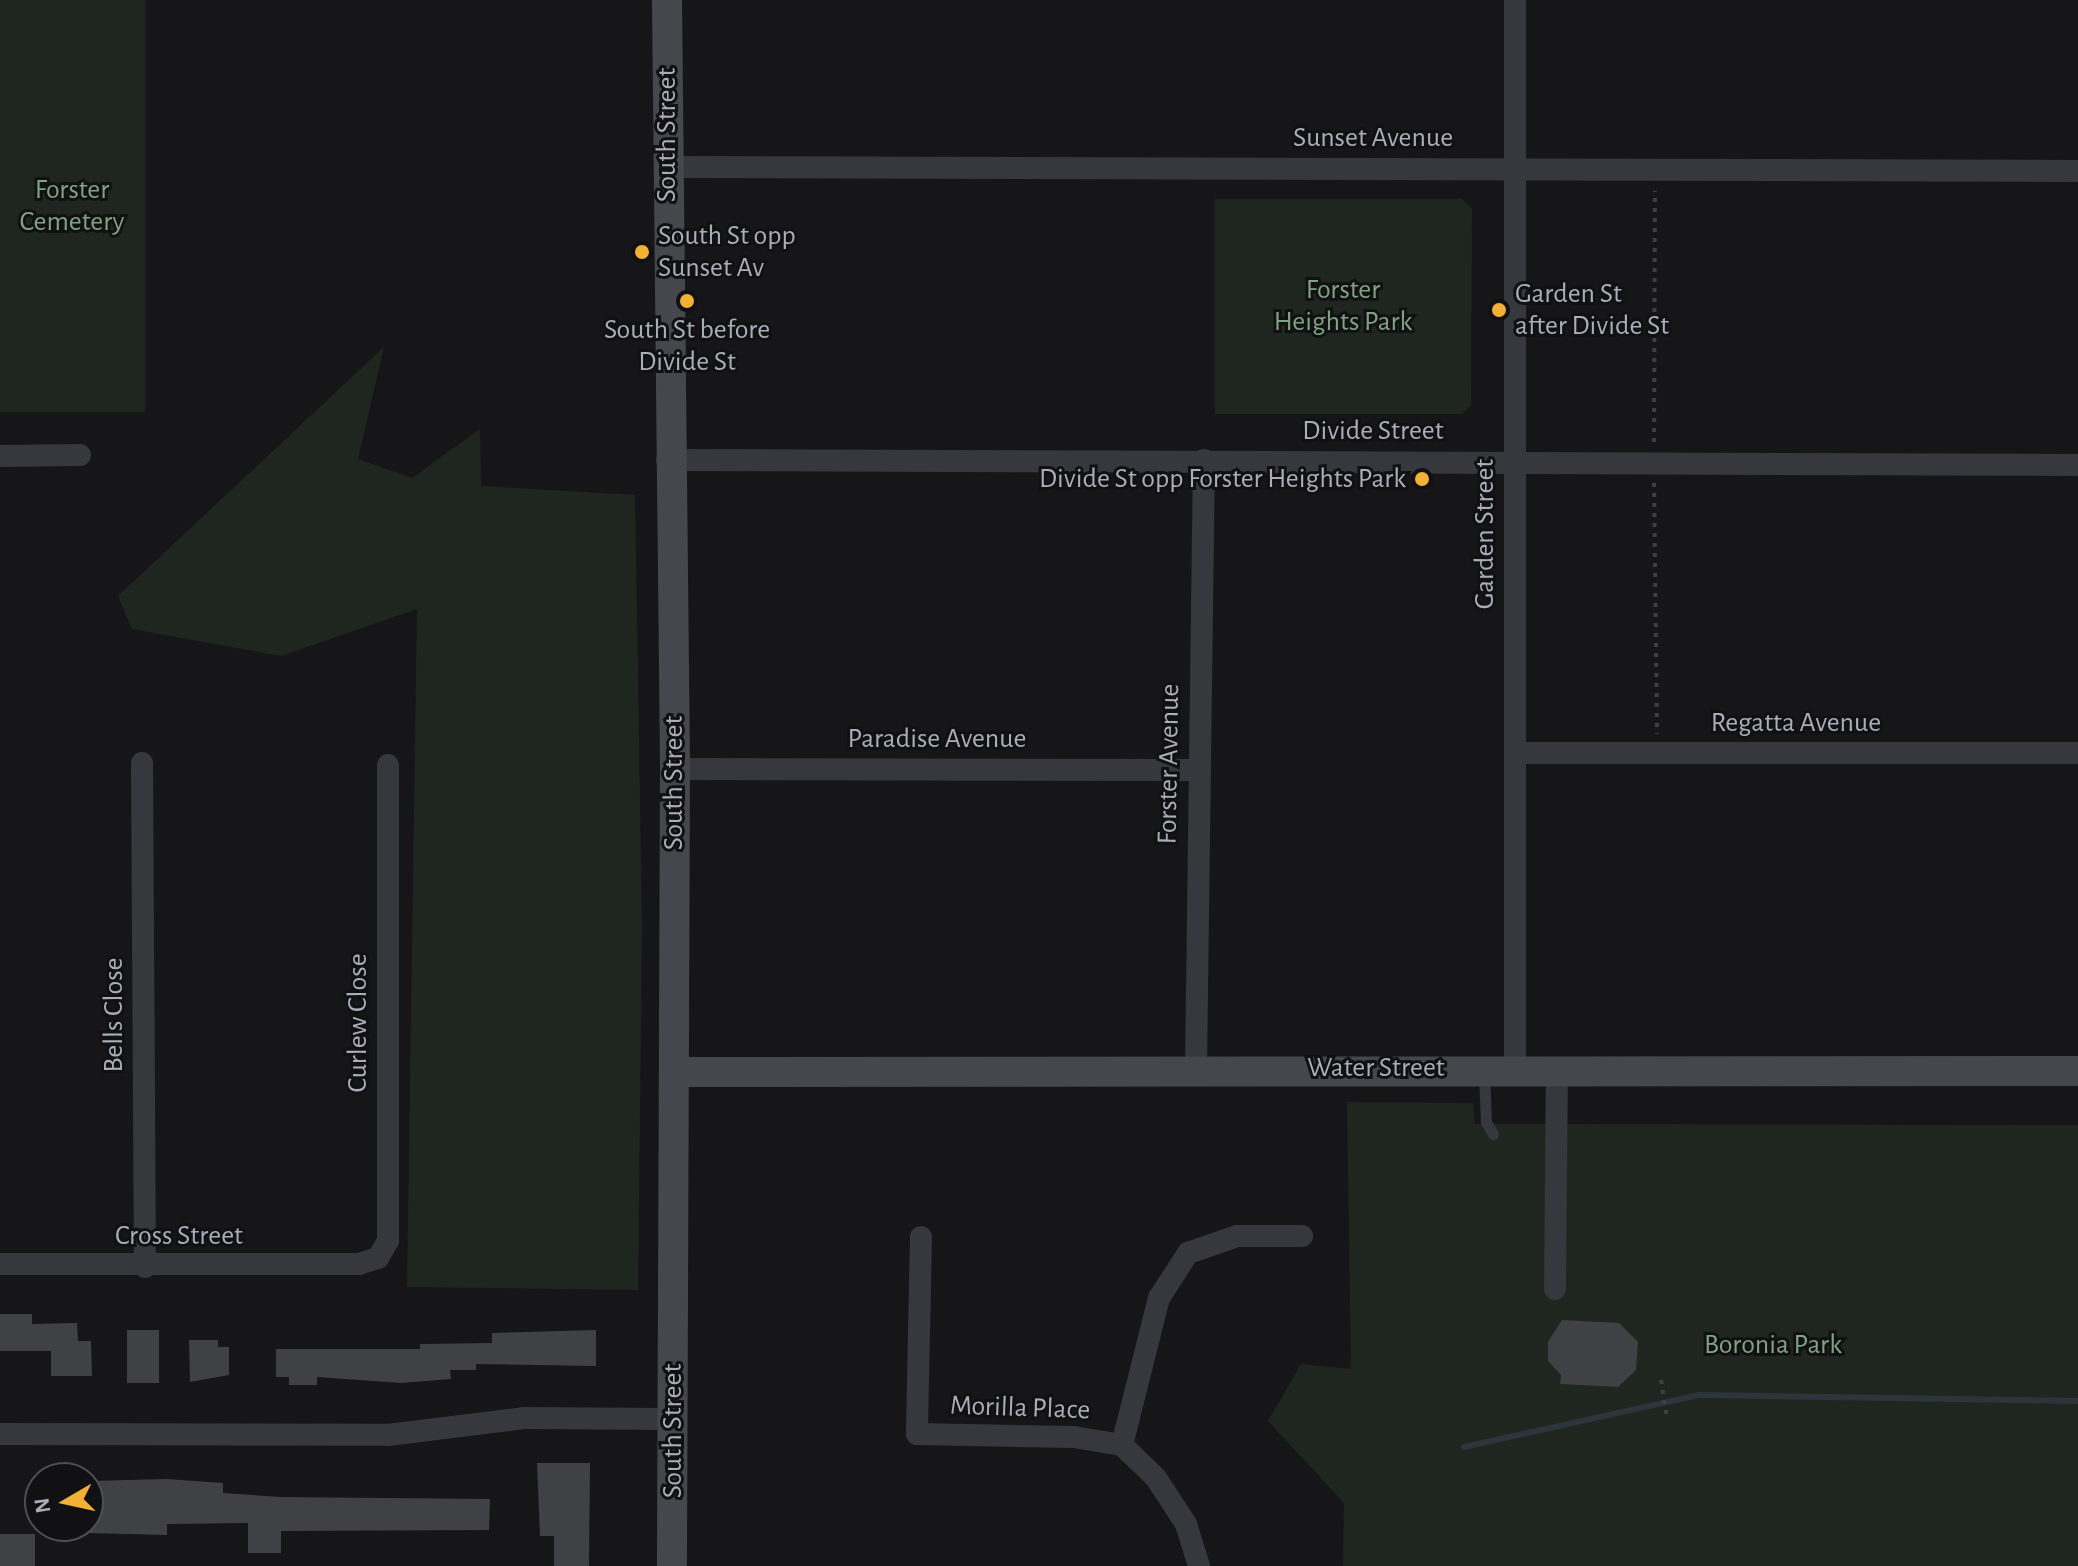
<!DOCTYPE html>
<html>
<head>
<meta charset="utf-8">
<style>
	body { margin:0 }
	#map { position:relative; width:2078px; height:1566px; overflow:hidden; background:#161618; font-family:"Alegreya Sans",sans-serif }
	div>[style] { position:absolute }
	.green>* { inset:0; background:#1e261f; transform-origin:0 0 }
	.stream>* { height:6px; margin:-3px; padding:0 3px; transform-origin:3px; border-radius:3px; background:#2c353c }
	.building>* { inset:0; background:#404145; transform-origin:0 0 }
	.path>* { height:4px; margin-top:-2px; transform-origin:0; background:repeating-linear-gradient(90deg,#3d3f44 0 4px,transparent 0 10px) }
	.lane>* { height:11px; margin:-5.5px; padding:0 5.5px; transform-origin:5.5px; border-radius:5.5px; background:#37383d }
	.street>* { height:22px; margin:-11px; padding:0 11px; transform-origin:11px; border-radius:11px; background:#37383d }
	.secondary>* { height:30px; margin:-15px; padding:0 15px; transform-origin:15px; border-radius:15px; background:#45474d }
	.dots>* { width:22px; height:22px; translate:-50% -50%; box-sizing:border-box; border:4px solid #111113; border-radius:50% }
	span { translate:-50% -50%; white-space:nowrap; text-align:center; line-height:1.15; -webkit-text-stroke:6px #111113; paint-order:stroke }
	.street-label { font-size:28px; color:#a8adb8 }
	.park-label { font-size:28px; color:#7fa381 }
	.poi-label { font-size:28px; color:#a8adb8 }
	.left { translate:0 -50%; text-align:left }
	.right { translate:-100% -50%; text-align:right }
	.north { position:absolute; left:24px; top:1462px; width:80px; height:80px; box-sizing:border-box; background:#111113; border:2px solid #4d4f55; border-radius:50%; rotate:261deg; font-size:22px; font-weight:700; line-height:32px; text-align:center; color:#a8adb8 }
	.north::after { content:''; display:block; margin:auto; width:28px; height:36px; background:#f2b134; clip-path:polygon(50% 0,100% 100%,50% 72%,0 100%) }
</style>
</head>
<body>
<div id="map">
	<div class="green">
		<div style="left:0;top:0;width:145px;height:412px"></div>
		<div style="clip-path:polygon(1215px 199px,1462px 199px,1472px 209px,1471px 405px,1462px 414px,1215px 414px)"></div>
		<div style="clip-path:polygon(384px 347px,358px 459px,412px 478px,480px 429px,481px 486px,635px 495px,642px 927px,638px 1290px,407px 1287px,417px 609px,281px 656px,132px 629px,118px 596px)"></div>
		<div style="clip-path:polygon(1347px 1102px,1473px 1103px,1475px 1124px,2078px 1125px,2078px 1566px,1343px 1566px,1344px 1503px,1268px 1421px,1301px 1364px,1351px 1369px)"></div>
	</div>
	<div class="stream">
		<div style="left:1464px;top:1447px;width:241px;rotate:-12.5deg"></div>
		<div style="left:1699px;top:1395px;width:379px;rotate:0.9deg"></div>
	</div>
	<div class="building">
		<div style="clip-path:polygon(0 1314px,32px 1314px,32px 1324px,77px 1323px,78px 1341px,91px 1341px,92px 1376px,51px 1376px,51px 1351px,0 1351px)"></div>
		<div style="clip-path:polygon(1562px 1320px,1619px 1323px,1638px 1342px,1636px 1370px,1618px 1387px,1560px 1384px,1561px 1375px,1548px 1361px,1548px 1342px)"></div>
		<div style="left:159px;top:1330px;width:53px;height:32px;rotate:90deg"></div>
		<div style="clip-path:polygon(596px 1330px,596px 1366px,476px 1364px,476px 1370px,450px 1370px,451px 1379px,401px 1383px,317px 1377px,317px 1385px,289px 1385px,289px 1377px,276px 1377px,276px 1349px,420px 1349px,420px 1344px,492px 1343px,492px 1333px)"></div>
		<div style="clip-path:polygon(189px 1340px,218px 1340px,218px 1347px,229px 1347px,229px 1375px,190px 1382px)"></div>
		<div style="clip-path:polygon(537px 1463px,590px 1463px,589px 1566px,554px 1566px,554px 1536px,540px 1536px)"></div>
		<div style="clip-path:polygon(167px 1479px,223px 1483px,223px 1493px,280px 1497px,490px 1499px,489px 1530px,281px 1531px,281px 1553px,248px 1553px,248px 1523px,167px 1524px,167px 1535px,88px 1533px,88px 1481px)"></div>
		<div style="left:0;top:1534px;width:35px;height:32px"></div>
	</div>
	<div class="path">
		<div style="left:1654px;top:442px;width:251px;rotate:-89.8deg"></div>
		<div style="left:1654px;top:483px;width:251px;rotate:89.3deg"></div>
		<div style="left:1661px;top:1380px;width:37px;rotate:81deg"></div>
	</div>
	<div class="lane">
		<div style="left:1484px;top:1073px;width:49px;rotate:87.7deg"></div>
		<div style="left:1486px;top:1122px;width:14px;rotate:60deg"></div>
	</div>
	<div class="street">
		<div style="left:667px;top:167px;width:1411px;rotate:0.16deg"></div>
		<div style="left:0;top:456px;width:80px;rotate:-0.7deg"></div>
		<div style="left:667px;top:460px;width:1411px;rotate:0.2deg"></div>
		<div style="left:1515px;top:753px;width:563px"></div>
		<div style="left:142px;top:763px;width:504px;rotate:89.66deg"></div>
		<div style="left:675px;top:769px;width:524px;rotate:0.11deg"></div>
		<div style="left:1196px;top:1068px;width:608px;rotate:-89.25deg"></div>
		<div style="left:1515px;top:1068px;width:1068px;rotate:-90deg"></div>
		<div style="left:921px;top:1237px;width:197px;rotate:91.2deg"></div>
		<div style="left:917px;top:1434px;width:157px;rotate:1.1deg"></div>
		<div style="left:1074px;top:1437px;width:49px;rotate:9.5deg"></div>
		<div style="left:1122px;top:1445px;width:47px;rotate:44.1deg"></div>
		<div style="left:1156px;top:1478px;width:55px;rotate:56.9deg"></div>
		<div style="left:1186px;top:1524px;width:44px;rotate:72.8deg"></div>
		<div style="left:0;top:1264px;width:359px"></div>
		<div style="left:359px;top:1264px;width:20px;rotate:-18deg"></div>
		<div style="left:378px;top:1258px;width:20px;rotate:-60deg"></div>
		<div style="left:388px;top:1241px;width:476px;rotate:-90deg"></div>
		<div style="left:1555px;top:1289px;width:220px;rotate:-89.5deg"></div>
		<div style="left:0;top:1434px;width:388px;rotate:0.1deg"></div>
		<div style="left:388px;top:1435px;width:137px;rotate:-7.1deg"></div>
		<div style="left:524px;top:1418px;width:149px;rotate:0.4deg"></div>
		<div style="left:1122px;top:1445px;width:152px;rotate:-75.9deg"></div>
		<div style="left:1159px;top:1298px;width:54px;rotate:-57.2deg"></div>
		<div style="left:1188px;top:1253px;width:52px;rotate:-19.1deg"></div>
		<div style="left:1237px;top:1236px;width:65px"></div>
	</div>
	<div class="secondary">
		<div style="left:667px;top:0;width:769px;rotate:89.4deg"></div>
		<div style="left:675px;top:769px;width:797px;rotate:90.22deg"></div>
		<div style="left:674px;top:1072px;width:1404px;rotate:-0.04deg"></div>
	</div>
	<div class="dots">
		<div style="left:642px;top:252px;background:#f2b134"></div>
		<div style="left:687px;top:301px;background:#f2b134"></div>
		<div style="left:1499px;top:310px;background:#f2b134"></div>
		<div style="left:1422px;top:479px;background:#f2b134"></div>
	</div>
	<div class="street-label">
		<span style="left:667px;top:135px;rotate:-90deg">South Street</span>
		<span style="left:1373px;top:138px">Sunset Avenue</span>
		<span style="left:1373px;top:431px">Divide Street</span>
		<span style="left:1485px;top:534px;rotate:-90deg">Garden Street</span>
		<span style="left:1796px;top:723px">Regatta Avenue</span>
		<span style="left:937px;top:739px">Paradise Avenue</span>
		<span style="left:1169px;top:764px;rotate:-89deg">Forster Avenue</span>
		<span style="left:674px;top:783px;rotate:-90deg">South Street</span>
		<span style="left:114px;top:1015px;rotate:-90deg">Bells Close</span>
		<span style="left:358px;top:1023px;rotate:-90deg">Curlew Close</span>
		<span style="left:1376px;top:1068px">Water Street</span>
		<span style="left:179px;top:1236px">Cross Street</span>
		<span style="left:1020px;top:1408px;rotate:2deg">Morilla Place</span>
		<span style="left:673px;top:1431px;rotate:-90deg">South Street</span>
	</div>
	<div class="park-label">
		<span style="left:72px;top:206px">Forster<br>Cemetery</span>
		<span style="left:1343px;top:306px">Forster<br>Heights Park</span>
		<span style="left:1773px;top:1345px">Boronia Park</span>
	</div>
	<div class="poi-label">
		<span class="left" style="left:658px;top:252px">South St opp<br>Sunset Av</span>
		<span class="left" style="left:1515px;top:310px">Garden St<br>after Divide St</span>
		<span style="left:687px;top:346px">South St before<br>Divide St</span>
		<span class="right" style="left:1406px;top:479px">Divide St opp Forster Heights Park</span>
	</div>
	<div class="north">N</div>
</div>
</body>
</html>
